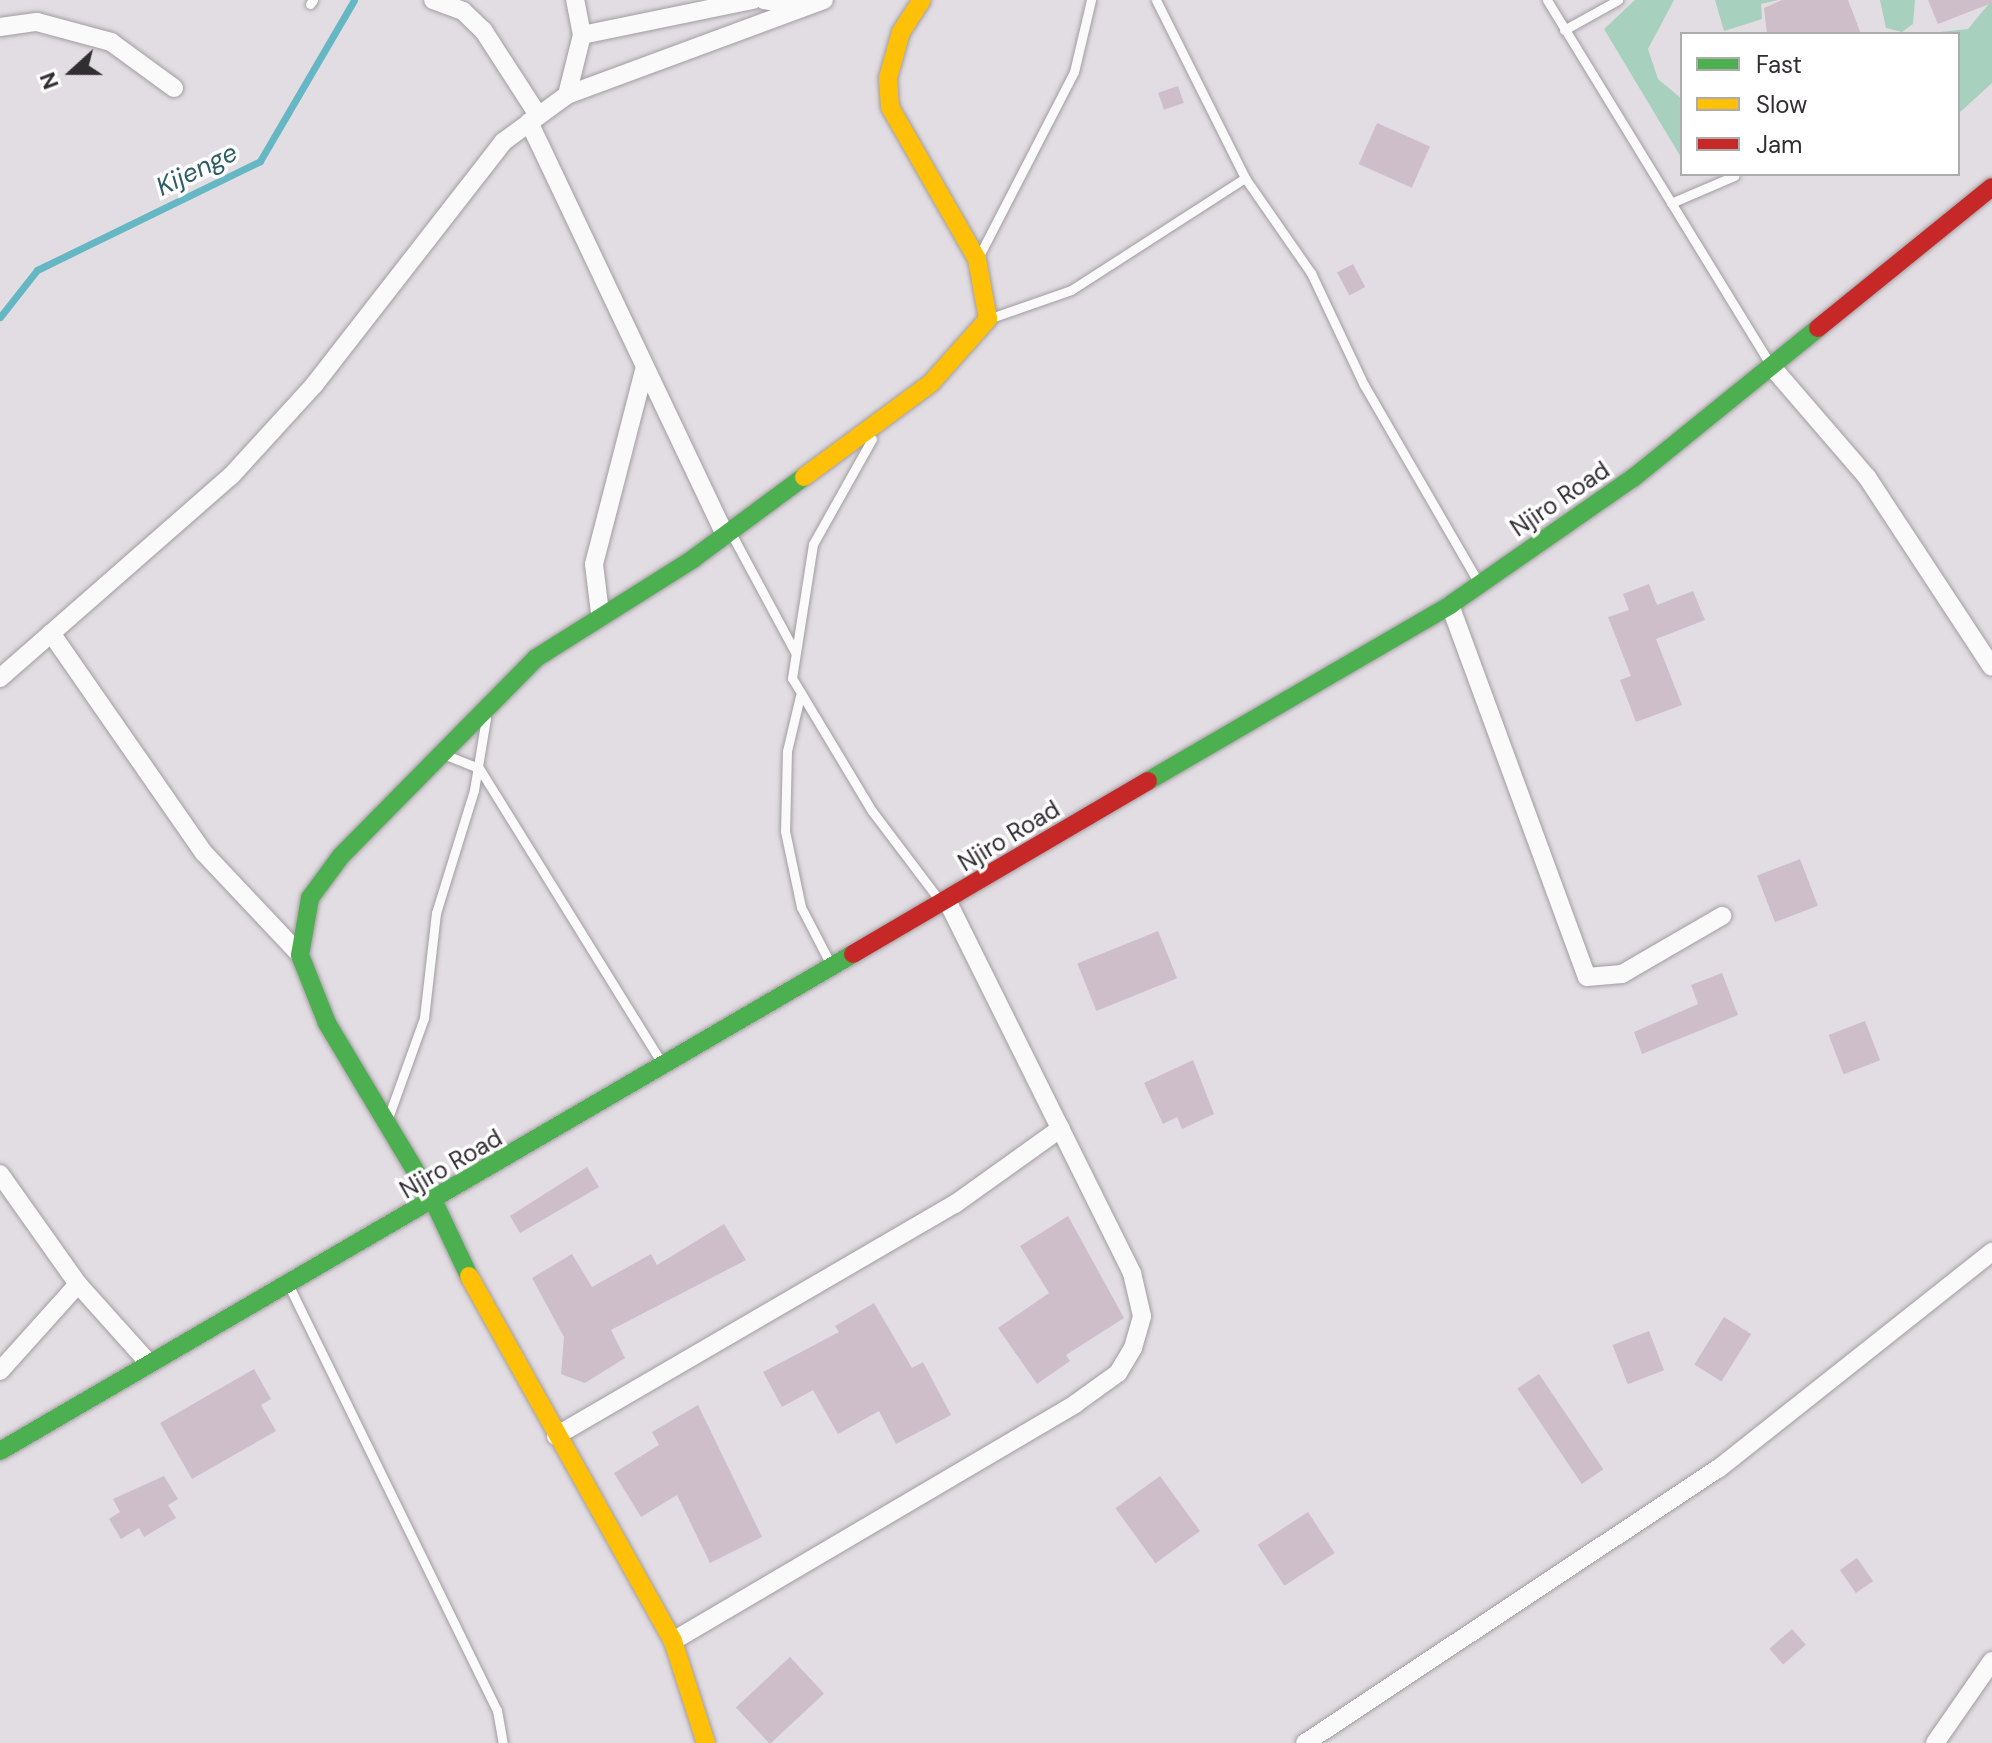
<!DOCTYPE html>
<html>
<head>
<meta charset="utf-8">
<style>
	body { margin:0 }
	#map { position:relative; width:1992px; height:1743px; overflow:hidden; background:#e2dde2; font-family:"DM Sans",sans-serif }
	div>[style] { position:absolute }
	.green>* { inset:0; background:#a8d0be }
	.stream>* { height:7px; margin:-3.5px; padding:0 3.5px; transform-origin:3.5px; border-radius:3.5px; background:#65b7c4 }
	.building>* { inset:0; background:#cebec9; transform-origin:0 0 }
	.roads { filter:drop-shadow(0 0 2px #a19da1) drop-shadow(0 0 2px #a19da1) }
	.lane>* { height:9px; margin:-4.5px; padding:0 4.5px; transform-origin:4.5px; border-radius:4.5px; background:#fbfafb }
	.street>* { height:18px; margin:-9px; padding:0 9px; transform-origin:9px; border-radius:9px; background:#fbfafb }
	.fast>* { height:18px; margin:-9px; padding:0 9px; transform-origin:9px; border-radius:9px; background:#4caf50 }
	.slow>* { height:18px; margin:-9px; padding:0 9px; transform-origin:9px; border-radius:9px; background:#ffc107 }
	.jam>* { height:18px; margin:-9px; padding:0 9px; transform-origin:9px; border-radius:9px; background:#c62828 }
	span { translate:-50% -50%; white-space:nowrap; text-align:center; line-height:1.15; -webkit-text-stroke:7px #fff; paint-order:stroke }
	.street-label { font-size:24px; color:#312e31 }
	.water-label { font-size:26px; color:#2c5d64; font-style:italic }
	.legend { position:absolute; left:1680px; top:32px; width:280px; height:144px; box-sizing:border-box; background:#fff; border:2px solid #adabad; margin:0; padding:10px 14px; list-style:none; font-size:24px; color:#312e31 }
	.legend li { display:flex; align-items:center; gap:16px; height:40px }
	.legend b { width:40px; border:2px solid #adabad }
	.north { position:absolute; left:32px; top:32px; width:80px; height:80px; -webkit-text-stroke:6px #fff; paint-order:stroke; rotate:249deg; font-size:22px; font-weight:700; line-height:32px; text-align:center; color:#312e31 }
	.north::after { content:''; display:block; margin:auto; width:28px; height:36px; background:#312e31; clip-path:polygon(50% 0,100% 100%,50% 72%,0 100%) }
</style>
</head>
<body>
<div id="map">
	<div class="green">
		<div style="clip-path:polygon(1635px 0,1674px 0,1648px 49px,1658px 79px,1682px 99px,1682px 159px,1604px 29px)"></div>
		<div style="clip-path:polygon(1715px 0,1778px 0,1761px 4px,1762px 19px,1724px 31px)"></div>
		<div style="clip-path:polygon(1880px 0,1915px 0,1913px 24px,1902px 32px,1886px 28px)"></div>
		<div style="clip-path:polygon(1992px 0,1992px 83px,1958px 114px,1958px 34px,1939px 34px,1940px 32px,1968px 29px)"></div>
	</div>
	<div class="stream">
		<div style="left:0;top:317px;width:60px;rotate:-51.8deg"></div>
		<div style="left:37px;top:270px;width:248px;rotate:-26deg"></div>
		<div style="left:260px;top:161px;width:186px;rotate:-59.7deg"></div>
	</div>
	<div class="building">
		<div style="clip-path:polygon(1782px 0,1848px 0,1861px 34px,1767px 34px,1764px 8px)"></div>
		<div style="clip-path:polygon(1928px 0,1992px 0,1992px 3px,1938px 24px)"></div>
		<div style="left:1178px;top:86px;width:18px;height:21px;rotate:71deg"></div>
		<div style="left:1377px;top:123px;width:58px;height:45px;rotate:24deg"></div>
		<div style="left:1353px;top:264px;width:26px;height:18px;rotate:62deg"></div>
		<div style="clip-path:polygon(1649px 584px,1657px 605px,1693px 591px,1705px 620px,1656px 639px,1682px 705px,1636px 722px,1620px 680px,1631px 676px,1608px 617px,1629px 610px,1623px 594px)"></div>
		<div style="left:1800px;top:859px;width:50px;height:46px;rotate:69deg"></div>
		<div style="left:1158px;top:931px;width:51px;height:87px;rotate:68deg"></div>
		<div style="clip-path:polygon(1722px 973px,1738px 1015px,1642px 1054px,1634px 1032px,1698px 1004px,1691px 985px)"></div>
		<div style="left:1865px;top:1021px;width:42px;height:39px;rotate:69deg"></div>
		<div style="clip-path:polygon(1193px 1060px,1214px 1114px,1182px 1129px,1177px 1117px,1163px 1124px,1144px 1083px)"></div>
		<div style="clip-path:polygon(587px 1167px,599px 1187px,520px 1233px,510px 1216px)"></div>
		<div style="clip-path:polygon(1068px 1216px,1124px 1318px,1066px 1355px,1070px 1361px,1037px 1384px,998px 1328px,1049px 1293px,1020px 1246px)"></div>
		<div style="clip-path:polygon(724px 1224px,746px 1260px,611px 1330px,625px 1358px,585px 1383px,561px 1374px,564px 1337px,532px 1278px,572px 1254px,592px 1287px,651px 1254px,657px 1265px)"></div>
		<div style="clip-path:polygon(874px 1303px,912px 1368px,923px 1362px,951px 1415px,896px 1444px,879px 1411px,838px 1434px,813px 1390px,782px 1407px,763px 1372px,839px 1332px,835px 1326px)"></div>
		<div style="left:1724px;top:1317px;width:32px;height:56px;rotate:32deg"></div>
		<div style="left:1649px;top:1331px;width:42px;height:39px;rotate:69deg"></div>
		<div style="clip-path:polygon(254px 1369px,271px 1399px,261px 1405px,276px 1431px,192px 1479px,160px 1423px)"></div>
		<div style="left:1539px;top:1374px;width:115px;height:26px;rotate:56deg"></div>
		<div style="clip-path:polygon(698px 1405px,762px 1537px,710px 1563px,677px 1495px,641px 1517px,614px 1473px,659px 1445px,652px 1432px)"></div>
		<div style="clip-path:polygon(164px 1476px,178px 1499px,168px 1505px,176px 1518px,144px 1537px,139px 1528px,121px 1539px,109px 1519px,120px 1512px,113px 1499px)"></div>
		<div style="left:1160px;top:1476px;width:68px;height:55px;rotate:54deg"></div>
		<div style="left:1308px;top:1512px;width:49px;height:60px;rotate:57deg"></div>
		<div style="left:1857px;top:1558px;width:28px;height:21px;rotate:55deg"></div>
		<div style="left:1792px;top:1629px;width:21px;height:30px;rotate:49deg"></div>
		<div style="left:790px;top:1657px;width:50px;height:74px;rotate:47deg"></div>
	</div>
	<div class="roads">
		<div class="lane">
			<div style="left:1156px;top:0;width:199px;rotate:63.4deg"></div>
			<div style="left:1245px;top:178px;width:116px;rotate:55.2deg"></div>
			<div style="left:1311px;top:273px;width:124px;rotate:64.7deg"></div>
			<div style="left:1364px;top:385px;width:229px;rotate:59.9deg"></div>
			<div style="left:1547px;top:0;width:427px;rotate:58.5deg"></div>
			<div style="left:310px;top:4px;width:5px;rotate:-53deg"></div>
			<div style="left:1564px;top:30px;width:62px;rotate:-29.1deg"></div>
			<div style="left:1671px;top:203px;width:69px;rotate:-23.2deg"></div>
			<div style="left:979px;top:256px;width:207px;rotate:-62.7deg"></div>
			<div style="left:1074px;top:72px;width:74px;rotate:-76.7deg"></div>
			<div style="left:991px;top:318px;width:85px;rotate:-19.3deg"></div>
			<div style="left:1071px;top:290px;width:207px;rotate:-32.8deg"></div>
			<div style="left:872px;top:439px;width:120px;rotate:119.3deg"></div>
			<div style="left:813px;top:544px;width:136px;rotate:98.9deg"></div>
			<div style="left:792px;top:678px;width:155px;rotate:59deg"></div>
			<div style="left:872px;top:811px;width:113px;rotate:52.9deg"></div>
			<div style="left:732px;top:535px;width:133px;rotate:61.7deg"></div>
			<div style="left:800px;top:696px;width:57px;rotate:103.3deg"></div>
			<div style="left:787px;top:751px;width:80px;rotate:91.4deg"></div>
			<div style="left:785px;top:831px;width:78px;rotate:78.1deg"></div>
			<div style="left:801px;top:907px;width:63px;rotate:62.6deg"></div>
			<div style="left:446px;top:755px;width:35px;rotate:22deg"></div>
			<div style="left:479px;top:768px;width:345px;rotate:58.2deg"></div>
			<div style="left:388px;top:1118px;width:106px;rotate:-70.2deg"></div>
			<div style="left:424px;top:1018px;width:106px;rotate:-83.5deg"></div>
			<div style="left:436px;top:913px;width:129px;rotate:-72.8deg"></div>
			<div style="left:474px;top:790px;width:73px;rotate:-80.5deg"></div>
			<div style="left:289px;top:1286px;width:472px;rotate:63.9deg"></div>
			<div style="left:497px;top:1710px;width:34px;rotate:80deg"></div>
		</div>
		<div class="street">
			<div style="left:433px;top:0;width:32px;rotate:20deg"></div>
			<div style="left:463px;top:11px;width:28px;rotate:44deg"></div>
			<div style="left:483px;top:30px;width:101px;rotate:57.1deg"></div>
			<div style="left:764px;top:0;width:33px;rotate:9deg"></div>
			<div style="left:0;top:27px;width:37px;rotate:-8deg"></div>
			<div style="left:37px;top:22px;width:77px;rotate:15.1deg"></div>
			<div style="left:111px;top:42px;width:78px;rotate:36.1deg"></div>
			<div style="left:582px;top:35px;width:174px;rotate:-11.6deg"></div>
			<div style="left:567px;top:95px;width:62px;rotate:-76deg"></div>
			<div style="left:582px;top:35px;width:36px;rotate:-101deg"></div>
			<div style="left:529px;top:122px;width:454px;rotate:64.6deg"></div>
			<div style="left:1772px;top:367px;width:145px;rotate:49.2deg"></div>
			<div style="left:1867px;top:477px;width:227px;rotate:56.7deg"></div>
			<div style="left:1450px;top:605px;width:396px;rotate:69.8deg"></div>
			<div style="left:1587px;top:977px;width:35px;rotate:-5deg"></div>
			<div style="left:1622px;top:974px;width:116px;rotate:-30.1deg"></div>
			<div style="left:600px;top:613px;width:49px;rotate:-97deg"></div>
			<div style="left:594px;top:564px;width:200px;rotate:-75.5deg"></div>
			<div style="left:51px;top:633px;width:268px;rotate:55.2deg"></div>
			<div style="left:204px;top:853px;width:140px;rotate:46.7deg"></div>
			<div style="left:0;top:678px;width:307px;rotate:-41.2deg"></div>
			<div style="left:231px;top:476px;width:123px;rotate:-47.6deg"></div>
			<div style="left:314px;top:385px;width:308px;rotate:-52.1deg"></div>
			<div style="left:503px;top:142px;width:79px;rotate:-36.3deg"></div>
			<div style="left:567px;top:95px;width:274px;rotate:-20.3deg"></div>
			<div style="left:0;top:1174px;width:135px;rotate:54.7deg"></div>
			<div style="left:78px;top:1284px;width:105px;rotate:48.1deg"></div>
			<div style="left:0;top:1371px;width:117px;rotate:-48.1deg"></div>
			<div style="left:556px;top:1436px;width:462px;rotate:-30.2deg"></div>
			<div style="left:955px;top:1204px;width:130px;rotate:-35.6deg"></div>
			<div style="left:673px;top:1641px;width:467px;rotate:-30.5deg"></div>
			<div style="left:1075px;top:1404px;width:53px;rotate:-35.8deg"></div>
			<div style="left:1118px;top:1373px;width:29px;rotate:-59deg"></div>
			<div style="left:1133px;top:1348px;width:33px;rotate:-74deg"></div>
			<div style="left:1142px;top:1316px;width:44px;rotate:-103.1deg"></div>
			<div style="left:1132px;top:1273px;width:415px;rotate:-116.4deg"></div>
			<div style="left:1305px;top:1743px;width:496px;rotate:-33.6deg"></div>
			<div style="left:1718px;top:1469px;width:350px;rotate:-38.4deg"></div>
			<div style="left:1935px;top:1743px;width:100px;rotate:-55.2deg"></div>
		</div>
		<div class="fast">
			<div style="left:1148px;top:781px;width:350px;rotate:-30.2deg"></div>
			<div style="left:1450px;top:605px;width:223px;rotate:-34.8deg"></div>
			<div style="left:1633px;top:478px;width:238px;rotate:-39deg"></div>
			<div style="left:469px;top:1276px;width:82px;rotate:-115.3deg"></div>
			<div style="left:434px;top:1202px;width:209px;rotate:-120.9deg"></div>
			<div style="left:327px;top:1023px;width:73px;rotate:-111.7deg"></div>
			<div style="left:300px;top:955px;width:58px;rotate:-80deg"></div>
			<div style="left:310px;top:898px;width:52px;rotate:-53.6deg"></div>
			<div style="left:341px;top:856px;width:278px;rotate:-45.4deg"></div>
			<div style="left:536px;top:658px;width:186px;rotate:-32.2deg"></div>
			<div style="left:693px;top:559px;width:138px;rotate:-36.5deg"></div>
			<div style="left:0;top:1451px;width:987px;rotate:-30.23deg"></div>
		</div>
		<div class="slow">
			<div style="left:804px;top:477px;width:158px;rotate:-36.5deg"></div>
			<div style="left:931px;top:383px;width:86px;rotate:-48.3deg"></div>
			<div style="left:988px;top:319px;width:61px;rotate:-100.4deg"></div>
			<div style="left:977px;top:259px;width:175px;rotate:-119.8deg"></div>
			<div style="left:890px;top:107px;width:29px;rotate:-94deg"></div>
			<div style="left:888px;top:78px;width:48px;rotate:-74.2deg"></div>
			<div style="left:901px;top:32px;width:38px;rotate:-57deg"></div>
			<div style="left:469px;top:1276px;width:418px;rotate:60.8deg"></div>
			<div style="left:673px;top:1641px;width:107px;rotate:72.1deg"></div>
		</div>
		<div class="jam">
			<div style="left:1818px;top:328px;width:224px;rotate:-39deg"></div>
			<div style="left:853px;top:954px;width:342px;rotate:-30.4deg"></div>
		</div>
	</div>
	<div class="street-label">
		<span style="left:1560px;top:499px;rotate:-34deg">Njiro Road</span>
		<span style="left:1009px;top:836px;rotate:-31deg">Njiro Road</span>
		<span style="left:451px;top:1164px;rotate:-30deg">Njiro Road</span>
	</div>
	<div class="water-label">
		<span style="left:197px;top:170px;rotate:-26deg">Kijenge</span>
	</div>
	<ul class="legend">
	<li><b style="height:10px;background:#4caf50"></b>Fast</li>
	<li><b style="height:10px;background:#ffc107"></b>Slow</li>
	<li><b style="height:10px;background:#c62828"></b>Jam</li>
	</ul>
	<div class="north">N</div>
</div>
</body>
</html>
